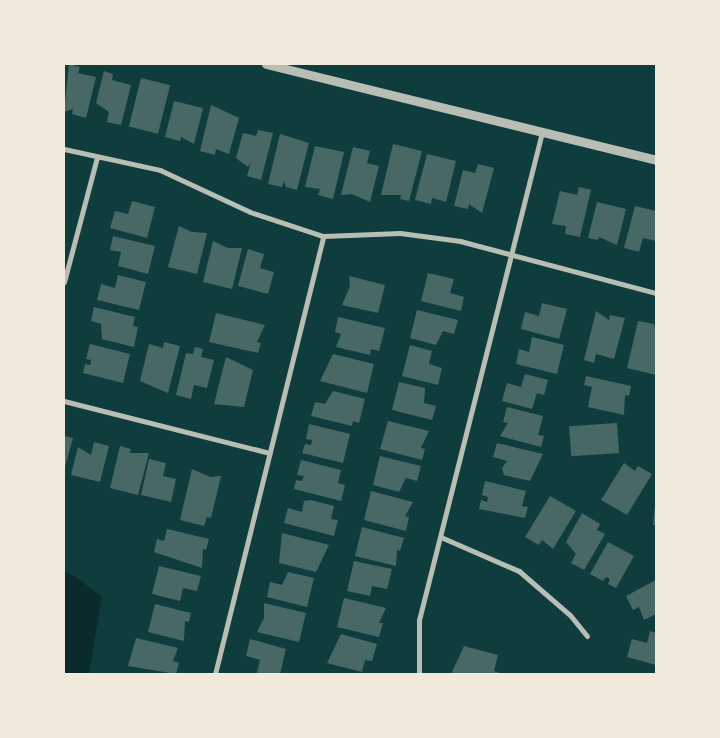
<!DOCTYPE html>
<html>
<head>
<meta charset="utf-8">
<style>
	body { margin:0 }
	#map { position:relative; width:720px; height:738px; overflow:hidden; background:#0f3d3e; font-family:Raleway,sans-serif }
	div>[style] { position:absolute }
	.water>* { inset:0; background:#0a2a2b }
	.building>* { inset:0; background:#486865; transform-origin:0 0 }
	.minor>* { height:5px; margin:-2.5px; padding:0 2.5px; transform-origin:2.5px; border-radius:2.5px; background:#b8beb3 }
	.tertiary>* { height:9px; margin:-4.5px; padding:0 4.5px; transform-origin:4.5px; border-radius:4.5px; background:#b8beb3 }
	span { translate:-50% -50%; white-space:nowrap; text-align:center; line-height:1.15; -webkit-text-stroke:4.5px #f1e9da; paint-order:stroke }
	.frame { position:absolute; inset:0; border:65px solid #f1e9da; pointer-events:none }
</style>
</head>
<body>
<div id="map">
	<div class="water">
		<div style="clip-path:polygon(64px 572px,75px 576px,102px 597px,89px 674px,64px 674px)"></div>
	</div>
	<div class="building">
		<div style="clip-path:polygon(69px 64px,80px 67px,78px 73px,96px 77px,86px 118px,72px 114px,73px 109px,64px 112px)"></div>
		<div style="clip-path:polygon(104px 71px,113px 74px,112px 80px,131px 85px,121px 125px,107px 122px,109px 112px,96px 103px)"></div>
		<div style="left:141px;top:78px;width:30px;height:50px;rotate:14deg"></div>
		<div style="clip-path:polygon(174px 101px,203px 108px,194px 144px,181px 137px,180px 141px,165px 137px)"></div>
		<div style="clip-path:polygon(211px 105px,239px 118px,229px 154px,216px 149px,215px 155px,200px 151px)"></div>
		<div style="clip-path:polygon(258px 130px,273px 133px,261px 180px,247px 176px,251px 162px,248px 167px,236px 158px,243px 133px,256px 136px)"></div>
		<div style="clip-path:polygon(280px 134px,309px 143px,297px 190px,286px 187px,284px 181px,282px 187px,268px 184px)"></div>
		<div style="clip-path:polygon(393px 144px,422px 151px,409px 201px,400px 199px,401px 195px,381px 195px)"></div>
		<div style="clip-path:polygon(315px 146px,344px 152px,333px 199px,318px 195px,320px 189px,305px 187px)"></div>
		<div style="clip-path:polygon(353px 147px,370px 151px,367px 163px,379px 166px,370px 202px,352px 194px,341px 195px)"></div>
		<div style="clip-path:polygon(427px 154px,456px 161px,446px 202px,432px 198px,431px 204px,415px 200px)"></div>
		<div style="clip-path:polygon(478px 164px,494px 168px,482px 213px,469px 204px,468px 209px,454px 206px,463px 170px,475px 173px)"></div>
		<div style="clip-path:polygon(579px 187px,591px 190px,580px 237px,565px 234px,566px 226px,552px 224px,560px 191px,577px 195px)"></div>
		<div style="clip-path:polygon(132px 201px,155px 207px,147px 238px,110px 228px,115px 211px,128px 214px)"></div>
		<div style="clip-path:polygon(597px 202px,626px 209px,617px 245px,599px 237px,598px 240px,588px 238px)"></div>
		<div style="clip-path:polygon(635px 206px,656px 211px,656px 241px,643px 238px,639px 252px,624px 248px)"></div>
		<div style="clip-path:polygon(179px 226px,192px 232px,207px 233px,197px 274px,168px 267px)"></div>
		<div style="clip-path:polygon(113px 236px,155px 246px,148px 274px,118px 266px,121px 252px,110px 250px)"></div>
		<div style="clip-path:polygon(213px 241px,228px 248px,242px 248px,232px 289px,203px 282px)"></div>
		<div style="clip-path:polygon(248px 249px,264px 254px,260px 268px,274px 272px,268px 294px,238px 286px)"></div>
		<div style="clip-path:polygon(428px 273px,454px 279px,450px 293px,464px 297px,461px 311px,421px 301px)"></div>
		<div style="clip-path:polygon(118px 275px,146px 282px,139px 310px,97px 300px,101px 284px,115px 288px)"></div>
		<div style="clip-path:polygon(349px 276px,385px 285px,378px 313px,342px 305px,350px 286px)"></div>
		<div style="clip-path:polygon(542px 303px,567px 309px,559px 339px,521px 329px,525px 312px,539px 316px)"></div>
		<div style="clip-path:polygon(94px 307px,135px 317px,133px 326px,138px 327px,134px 347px,102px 339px,101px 324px,91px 321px)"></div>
		<div style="clip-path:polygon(417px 310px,458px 320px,454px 334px,443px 331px,436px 345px,410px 338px)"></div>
		<div style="clip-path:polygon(596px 311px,609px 320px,610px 315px,625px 318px,614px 359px,596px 354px,594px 363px,584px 360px)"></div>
		<div style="clip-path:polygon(216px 313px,265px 325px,257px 342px,261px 343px,258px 353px,209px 342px)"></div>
		<div style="clip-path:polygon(338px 317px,385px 328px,379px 351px,371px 349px,370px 355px,336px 347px,341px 334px,335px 332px)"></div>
		<div style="clip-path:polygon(638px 321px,654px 324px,656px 331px,656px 375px,627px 368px)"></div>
		<div style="clip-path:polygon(532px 337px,564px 345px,557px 374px,516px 364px,519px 349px,529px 352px)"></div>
		<div style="clip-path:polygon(164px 342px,180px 346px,168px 393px,140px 381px,149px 344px,163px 348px)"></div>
		<div style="clip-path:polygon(90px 344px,130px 354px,123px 383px,83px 373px,85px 364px,90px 365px,91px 360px,86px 359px)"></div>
		<div style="clip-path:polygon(410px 345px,432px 351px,429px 364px,442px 368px,438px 385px,402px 376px)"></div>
		<div style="clip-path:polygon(195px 347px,203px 349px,201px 357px,214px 360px,207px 388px,194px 385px,191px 399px,176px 395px,186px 353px,193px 354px)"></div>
		<div style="clip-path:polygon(333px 354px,374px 364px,367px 393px,320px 381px)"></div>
		<div style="clip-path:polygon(226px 357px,253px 370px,244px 407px,214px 404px)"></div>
		<div style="clip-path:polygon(525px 374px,548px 380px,544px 395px,537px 393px,532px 409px,502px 401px,507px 383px,521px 387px)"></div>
		<div style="clip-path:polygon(586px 376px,631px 386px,629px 396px,625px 395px,624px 415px,588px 407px,592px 387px,584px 385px)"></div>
		<div style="clip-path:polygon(399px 382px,425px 388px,424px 403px,436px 406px,432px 420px,392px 410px)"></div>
		<div style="clip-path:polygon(333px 391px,365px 399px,359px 423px,353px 421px,352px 426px,311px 416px,315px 402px,325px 404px)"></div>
		<div style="clip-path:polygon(507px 407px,543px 416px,538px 435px,544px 436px,541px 447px,500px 436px,508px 423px,503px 422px)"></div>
		<div style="clip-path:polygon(388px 421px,429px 431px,421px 448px,425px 449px,422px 460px,380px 449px)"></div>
		<div style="left:617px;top:423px;width:30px;height:48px;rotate:86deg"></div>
		<div style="clip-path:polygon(309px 424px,350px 434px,343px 463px,302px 453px,305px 444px,311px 445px,312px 440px,306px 439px)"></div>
		<div style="clip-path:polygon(64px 436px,73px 438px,64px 470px)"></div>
		<div style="clip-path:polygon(94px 442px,109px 446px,100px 482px,71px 475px,78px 447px,91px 455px)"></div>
		<div style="clip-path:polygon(497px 443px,543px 454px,530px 481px,504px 475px,502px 468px,507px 461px,493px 457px)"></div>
		<div style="clip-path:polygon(120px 446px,131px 449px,130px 453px,149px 453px,138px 495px,110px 488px)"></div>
		<div style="clip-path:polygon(380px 456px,421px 466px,417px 481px,406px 478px,399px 492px,373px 485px)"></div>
		<div style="clip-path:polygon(149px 459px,166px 463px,163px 476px,176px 479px,171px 502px,141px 495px)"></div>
		<div style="clip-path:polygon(301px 460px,341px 470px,338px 483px,345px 485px,341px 501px,294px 489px,296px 480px,302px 481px,304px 476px,297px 475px)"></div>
		<div style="clip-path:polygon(624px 463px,635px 471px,638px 466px,652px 474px,627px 515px,601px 500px)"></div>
		<div style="clip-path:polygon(192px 469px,210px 477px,221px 476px,211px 518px,207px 517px,204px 526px,180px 520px)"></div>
		<div style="clip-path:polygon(485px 481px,526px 491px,522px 506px,528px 507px,525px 518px,479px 509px,481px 500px,487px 502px,488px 497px,482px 495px)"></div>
		<div style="clip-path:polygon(371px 491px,413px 502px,405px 516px,409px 517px,406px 531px,364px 520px)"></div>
		<div style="clip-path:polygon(550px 496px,576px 511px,553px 549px,542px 540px,539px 545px,525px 537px)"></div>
		<div style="clip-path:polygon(311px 500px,334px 506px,331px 519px,338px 520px,334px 536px,284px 523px,288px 508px,302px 512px,304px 501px)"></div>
		<div style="clip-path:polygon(655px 506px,656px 506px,656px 525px,653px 525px)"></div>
		<div style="clip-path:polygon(582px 513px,600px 524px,597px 530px,605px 534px,584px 570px,571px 563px,576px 554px,566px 542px)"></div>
		<div style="clip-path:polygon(362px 527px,404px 538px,400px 551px,397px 550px,396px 566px,355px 556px)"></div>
		<div style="clip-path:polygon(167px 529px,209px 539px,206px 550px,203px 549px,202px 568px,154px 552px,157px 539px,164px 541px)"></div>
		<div style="clip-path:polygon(282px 533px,329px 545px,316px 572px,279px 563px)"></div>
		<div style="clip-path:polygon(608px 542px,634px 556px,616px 588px,608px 584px,610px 579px,606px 577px,603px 581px,590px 574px)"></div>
		<div style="clip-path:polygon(354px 561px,392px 569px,387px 589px,372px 586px,370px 596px,347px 591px)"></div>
		<div style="clip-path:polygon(159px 566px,201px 576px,197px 591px,183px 588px,180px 601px,152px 594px)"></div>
		<div style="clip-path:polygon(288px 572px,314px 578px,307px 607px,267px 597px,270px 582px,282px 585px)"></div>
		<div style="clip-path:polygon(656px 580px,656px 614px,644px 620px,639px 607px,633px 610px,626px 596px)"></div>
		<div style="clip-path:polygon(344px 598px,386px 608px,379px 623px,383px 623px,379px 637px,337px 627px)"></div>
		<div style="clip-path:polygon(264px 603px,306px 613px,299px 642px,257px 632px,264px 618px)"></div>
		<div style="clip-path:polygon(155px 604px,191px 613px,189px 622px,185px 621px,184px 641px,148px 632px)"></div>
		<div style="clip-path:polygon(650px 631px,656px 633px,656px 665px,627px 657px,632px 639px,647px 643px)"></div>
		<div style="clip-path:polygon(341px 634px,377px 644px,372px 661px,365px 660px,362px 672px,327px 663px)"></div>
		<div style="clip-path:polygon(136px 638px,178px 648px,173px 661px,179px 663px,176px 674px,128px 666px)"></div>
		<div style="clip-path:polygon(250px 639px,286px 649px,280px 674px,257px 673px,260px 660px,246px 656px)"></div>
		<div style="clip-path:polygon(464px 646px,498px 655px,494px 671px,503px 674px,451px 674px)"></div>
	</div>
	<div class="minor">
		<div style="left:64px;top:149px;width:98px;rotate:12.3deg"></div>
		<div style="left:160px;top:170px;width:99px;rotate:25deg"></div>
		<div style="left:250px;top:212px;width:77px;rotate:18.2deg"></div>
		<div style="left:323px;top:236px;width:77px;rotate:-2.2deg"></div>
		<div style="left:400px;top:233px;width:61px;rotate:7.6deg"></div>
		<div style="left:460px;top:241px;width:203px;rotate:14.9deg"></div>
		<div style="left:64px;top:282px;width:129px;rotate:-75.2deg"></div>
		<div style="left:64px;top:401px;width:212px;rotate:14.2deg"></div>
		<div style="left:443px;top:538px;width:83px;rotate:23.5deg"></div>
		<div style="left:519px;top:571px;width:67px;rotate:40.8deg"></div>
		<div style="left:570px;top:615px;width:27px;rotate:51deg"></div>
		<div style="left:215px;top:674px;width:451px;rotate:-76.1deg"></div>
		<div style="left:419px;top:674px;width:54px;rotate:-90deg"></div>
		<div style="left:419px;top:620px;width:503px;rotate:-75.85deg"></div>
	</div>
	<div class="tertiary">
		<div style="left:266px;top:64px;width:402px;rotate:13.8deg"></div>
	</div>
	<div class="frame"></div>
</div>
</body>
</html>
